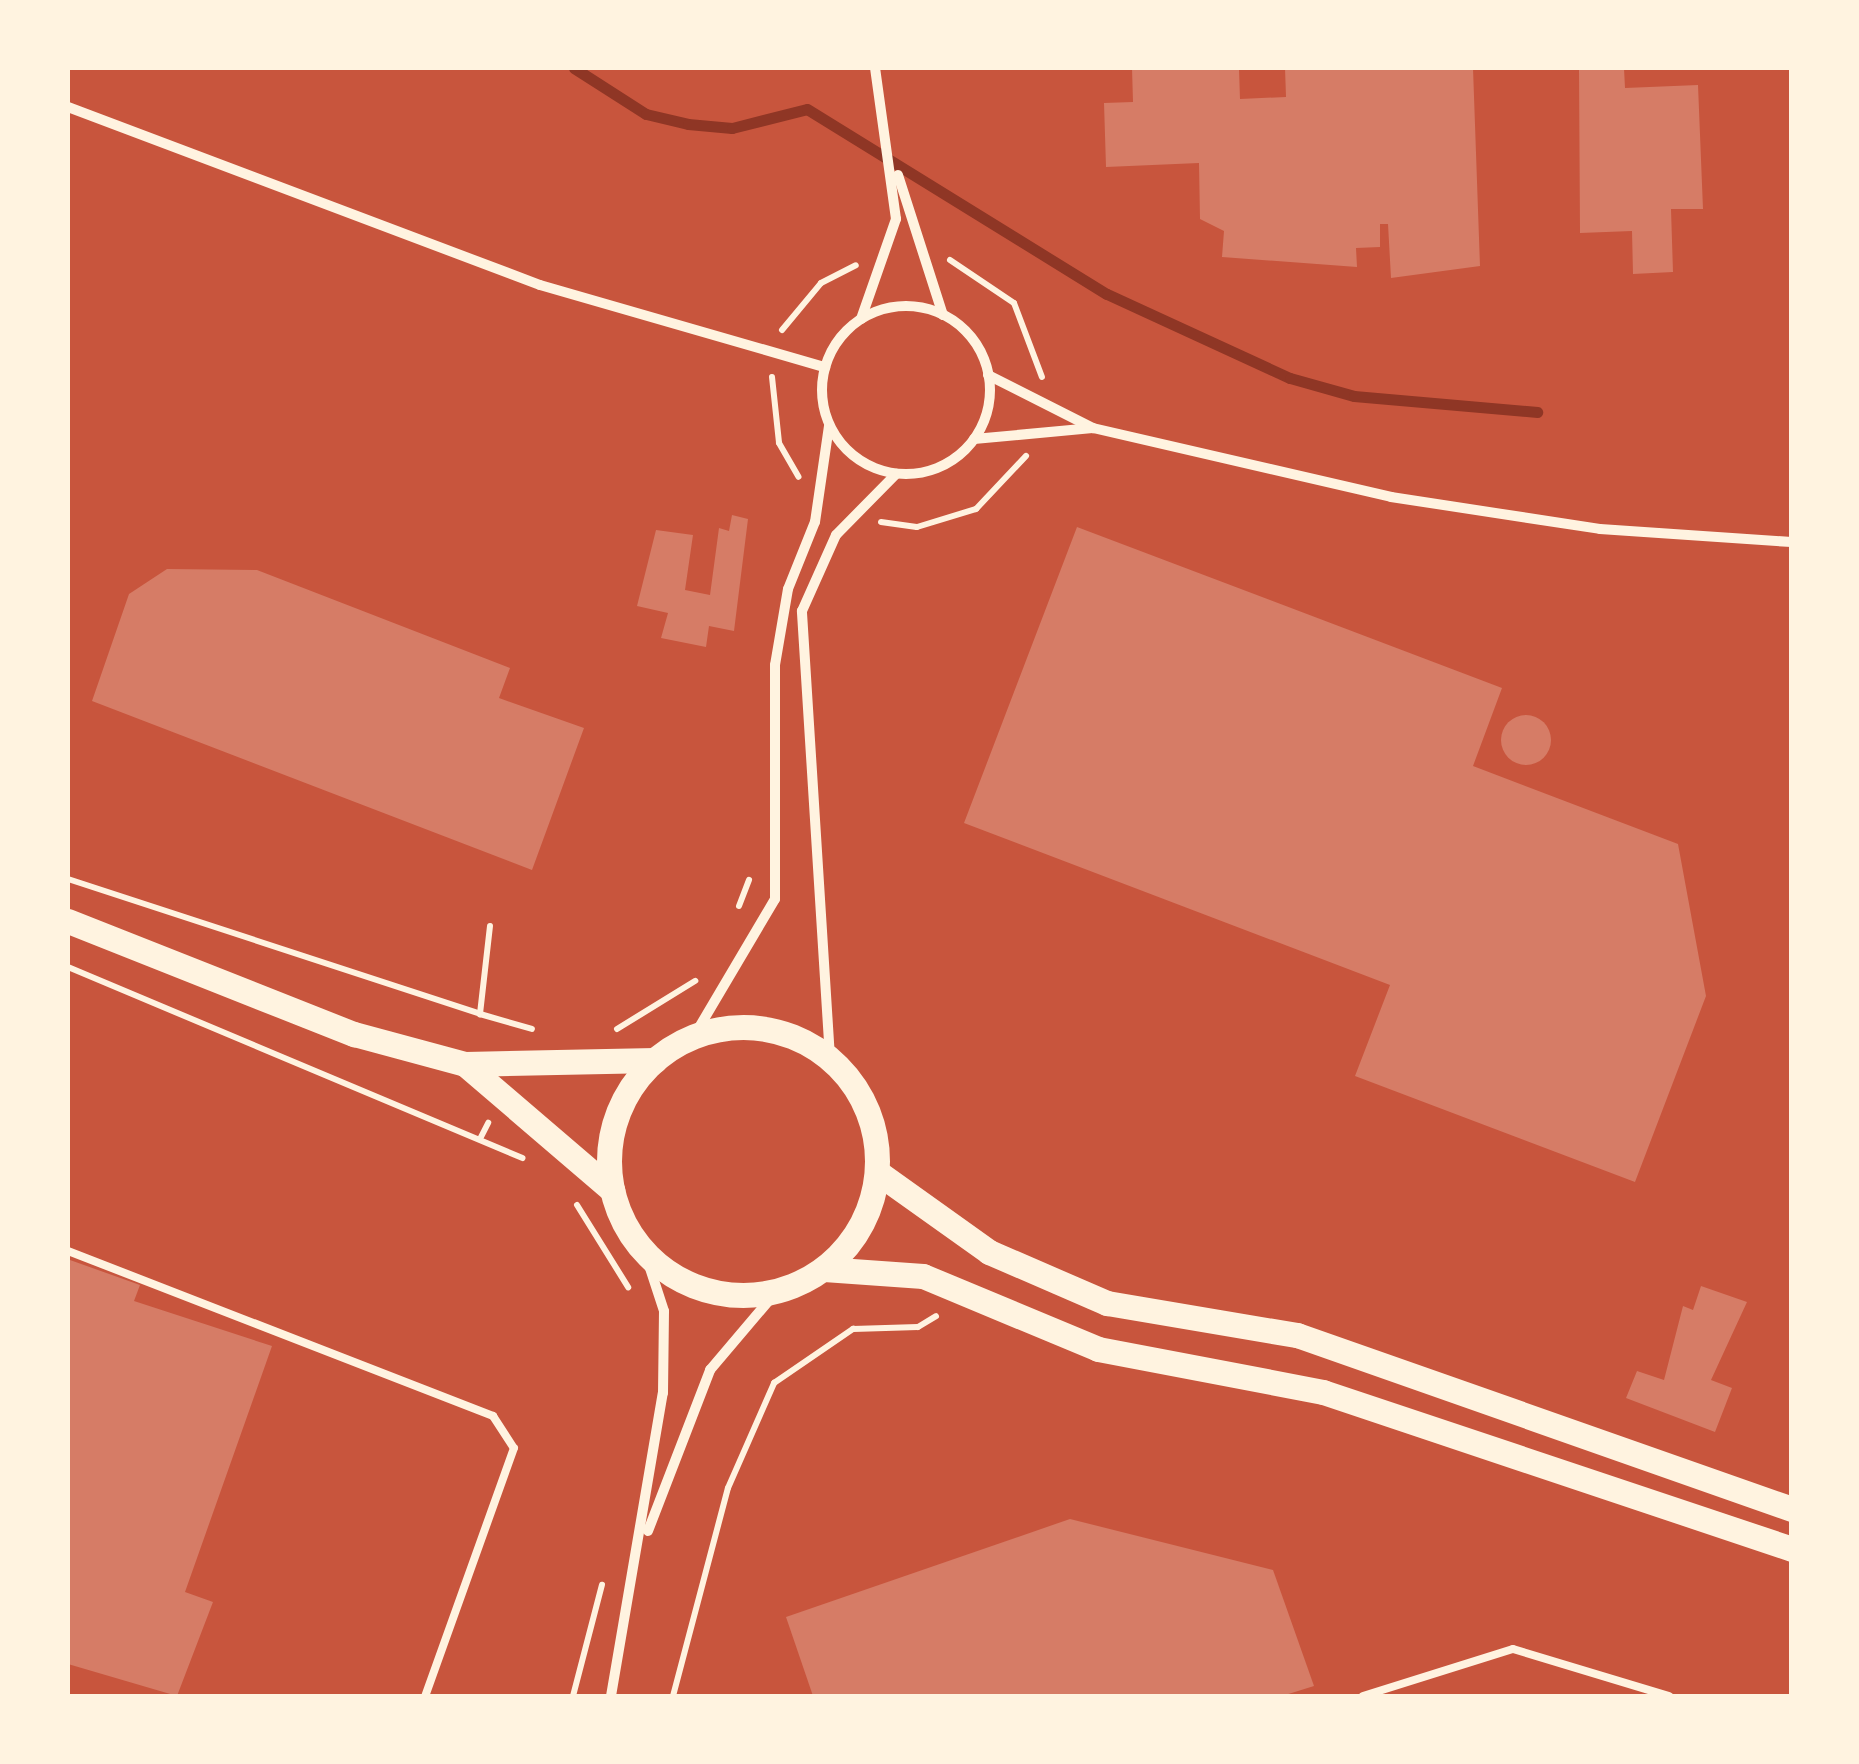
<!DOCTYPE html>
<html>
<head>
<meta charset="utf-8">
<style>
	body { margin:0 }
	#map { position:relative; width:1859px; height:1764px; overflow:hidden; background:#c8553d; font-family:"IBM Plex Serif",serif }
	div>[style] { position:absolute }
	.stream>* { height:11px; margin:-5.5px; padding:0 5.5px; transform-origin:5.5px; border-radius:5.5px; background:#8f3625 }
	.building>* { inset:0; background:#d67c66 }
	.round { border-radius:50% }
	.path>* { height:6px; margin:-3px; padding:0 3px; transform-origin:3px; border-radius:3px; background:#fff3e0 }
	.service>* { height:8px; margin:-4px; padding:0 4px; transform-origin:4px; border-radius:4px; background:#fff3e0 }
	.minor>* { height:10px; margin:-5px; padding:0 5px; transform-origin:5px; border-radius:5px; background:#fff3e0 }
	.minor>.ring { margin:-5px; padding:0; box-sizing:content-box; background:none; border:10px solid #fff3e0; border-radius:50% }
	.primary>* { height:25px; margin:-12.5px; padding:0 12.5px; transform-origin:12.5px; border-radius:12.5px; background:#fff3e0 }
	.primary>.ring { margin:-12.5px; padding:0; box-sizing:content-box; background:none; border:25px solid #fff3e0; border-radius:50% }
	span { translate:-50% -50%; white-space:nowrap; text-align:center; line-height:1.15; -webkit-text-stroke:8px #fff3e0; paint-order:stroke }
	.frame { position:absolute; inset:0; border:70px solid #fff3e0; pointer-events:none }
</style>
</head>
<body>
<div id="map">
	<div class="stream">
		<div style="left:574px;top:68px;width:85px;rotate:32.6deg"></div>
		<div style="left:646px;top:114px;width:43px;rotate:13.4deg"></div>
		<div style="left:688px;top:124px;width:44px;rotate:5.2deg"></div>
		<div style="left:732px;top:128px;width:77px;rotate:-14.2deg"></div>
		<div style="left:807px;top:109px;width:352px;rotate:31.7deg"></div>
		<div style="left:1107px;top:294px;width:201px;rotate:24.7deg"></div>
		<div style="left:1290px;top:378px;width:66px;rotate:15.7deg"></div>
		<div style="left:1354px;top:396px;width:184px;rotate:5deg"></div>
	</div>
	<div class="building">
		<div style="clip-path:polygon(1132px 68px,1239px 68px,1240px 99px,1286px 97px,1285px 68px,1473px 68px,1480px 266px,1391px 278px,1388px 224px,1380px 224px,1380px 247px,1356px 248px,1357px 267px,1222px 257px,1224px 231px,1200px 219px,1199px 163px,1106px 167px,1104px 103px,1133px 102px)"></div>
		<div style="clip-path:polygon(1579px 68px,1624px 68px,1625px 88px,1698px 85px,1703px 209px,1671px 209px,1673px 272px,1633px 274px,1632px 231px,1580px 233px)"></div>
		<div style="clip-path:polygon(732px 515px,748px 519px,734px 631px,709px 626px,706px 647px,661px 638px,668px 613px,637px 606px,656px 530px,693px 535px,685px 590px,710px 595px,719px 528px,729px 531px)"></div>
		<div style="clip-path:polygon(1077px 527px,1502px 688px,1473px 766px,1678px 844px,1706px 996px,1635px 1182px,1355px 1076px,1390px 985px,964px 823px)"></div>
		<div style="clip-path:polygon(167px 569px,257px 570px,510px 668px,499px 698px,584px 728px,532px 870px,92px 701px,129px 594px)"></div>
		<div class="round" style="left:1501px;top:715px;width:50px;height:50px"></div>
		<div style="clip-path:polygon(70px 1260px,140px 1285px,134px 1301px,272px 1346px,185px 1592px,213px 1602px,177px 1696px,68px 1664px)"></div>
		<div style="clip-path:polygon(1701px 1286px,1747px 1302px,1711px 1380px,1732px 1388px,1715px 1432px,1626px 1398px,1637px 1371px,1664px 1380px,1683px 1306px,1693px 1310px)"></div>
		<div style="clip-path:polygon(1070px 1519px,1273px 1570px,1314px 1686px,1282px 1696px,813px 1696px,786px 1617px)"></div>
	</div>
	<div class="path">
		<div style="left:950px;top:260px;width:77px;rotate:33.9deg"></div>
		<div style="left:1014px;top:303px;width:79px;rotate:69.3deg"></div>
		<div style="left:782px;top:330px;width:61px;rotate:-50.3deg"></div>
		<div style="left:821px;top:283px;width:39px;rotate:-27deg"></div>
		<div style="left:772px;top:377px;width:66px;rotate:83.9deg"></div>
		<div style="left:779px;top:443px;width:39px;rotate:60deg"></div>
		<div style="left:881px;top:522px;width:36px;rotate:8deg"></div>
		<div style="left:917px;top:527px;width:62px;rotate:-17deg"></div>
		<div style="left:976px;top:509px;width:73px;rotate:-46.7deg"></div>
		<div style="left:68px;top:879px;width:434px;rotate:18.1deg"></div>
		<div style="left:739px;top:906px;width:28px;rotate:-69deg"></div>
		<div style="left:490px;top:926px;width:89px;rotate:96.5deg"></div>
		<div style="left:480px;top:1014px;width:54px;rotate:16.1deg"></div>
		<div style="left:68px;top:967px;width:493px;rotate:22.8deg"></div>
		<div style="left:617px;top:1029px;width:92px;rotate:-31.6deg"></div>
		<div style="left:481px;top:1137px;width:16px;rotate:-63deg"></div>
		<div style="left:577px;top:1205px;width:97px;rotate:58.1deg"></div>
		<div style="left:573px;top:1696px;width:115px;rotate:-75.4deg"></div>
		<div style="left:673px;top:1696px;width:215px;rotate:-75.2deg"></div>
		<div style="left:728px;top:1488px;width:115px;rotate:-66.3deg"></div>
		<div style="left:774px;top:1383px;width:96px;rotate:-34.4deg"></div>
		<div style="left:853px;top:1329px;width:65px;rotate:-1.8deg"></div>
		<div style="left:918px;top:1327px;width:21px;rotate:-31deg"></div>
	</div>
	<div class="service">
		<div style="left:68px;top:1251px;width:456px;rotate:21.2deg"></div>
		<div style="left:493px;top:1416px;width:38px;rotate:57deg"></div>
		<div style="left:514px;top:1448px;width:263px;rotate:109.7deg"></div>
		<div style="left:1363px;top:1696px;width:157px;rotate:-17.4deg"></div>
		<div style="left:1513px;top:1649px;width:163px;rotate:16.8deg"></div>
	</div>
	<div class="minor">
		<div style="left:68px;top:107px;width:504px;rotate:20.66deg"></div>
		<div style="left:540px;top:285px;width:297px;rotate:16.1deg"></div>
		<div style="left:898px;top:175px;width:147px;rotate:72.2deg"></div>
		<div class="ring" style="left:822px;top:306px;width:158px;height:158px"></div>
		<div style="left:861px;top:319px;width:106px;rotate:-70.7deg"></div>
		<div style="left:896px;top:219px;width:152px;rotate:-97.9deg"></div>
		<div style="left:988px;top:375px;width:118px;rotate:26.8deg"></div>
		<div style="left:1093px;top:428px;width:306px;rotate:13deg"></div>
		<div style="left:1391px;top:497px;width:211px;rotate:8.7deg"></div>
		<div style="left:1600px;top:529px;width:192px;rotate:3.9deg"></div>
		<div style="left:974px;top:439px;width:119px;rotate:-5.3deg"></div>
		<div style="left:694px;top:1036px;width:159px;rotate:-59.4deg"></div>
		<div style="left:775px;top:899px;width:234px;rotate:-90deg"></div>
		<div style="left:775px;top:665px;width:77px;rotate:-80.3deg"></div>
		<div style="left:788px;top:589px;width:72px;rotate:-68.1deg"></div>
		<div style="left:815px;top:522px;width:97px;rotate:-81.7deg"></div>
		<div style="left:830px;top:1058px;width:448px;rotate:-93.6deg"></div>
		<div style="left:802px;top:611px;width:83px;rotate:-65.9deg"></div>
		<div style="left:836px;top:535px;width:86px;rotate:-45.5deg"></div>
		<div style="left:648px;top:1531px;width:173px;rotate:-68.9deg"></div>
		<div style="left:710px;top:1370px;width:104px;rotate:-49.7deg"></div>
		<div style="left:611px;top:1696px;width:307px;rotate:-80.3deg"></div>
		<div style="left:663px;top:1393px;width:82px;rotate:-89.3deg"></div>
		<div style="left:664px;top:1311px;width:61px;rotate:-108.1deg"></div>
	</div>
	<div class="primary">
		<div style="left:68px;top:921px;width:308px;rotate:21.6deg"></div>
		<div style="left:354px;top:1034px;width:115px;rotate:15.1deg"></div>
		<div style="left:465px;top:1064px;width:190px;rotate:-1.2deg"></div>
		<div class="ring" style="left:609px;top:1027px;width:243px;height:243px"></div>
		<div style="left:465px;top:1064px;width:194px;rotate:40.6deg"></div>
		<div style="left:877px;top:1172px;width:138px;rotate:35.5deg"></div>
		<div style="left:989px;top:1252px;width:129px;rotate:23.4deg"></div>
		<div style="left:1107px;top:1303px;width:193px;rotate:9.6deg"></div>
		<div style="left:1297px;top:1335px;width:525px;rotate:19.37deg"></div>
		<div style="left:824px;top:1269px;width:99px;rotate:4deg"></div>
		<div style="left:923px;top:1276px;width:190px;rotate:22.6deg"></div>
		<div style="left:1098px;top:1349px;width:229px;rotate:10.8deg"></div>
		<div style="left:1323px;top:1392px;width:495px;rotate:18.5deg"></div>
	</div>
	<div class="frame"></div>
</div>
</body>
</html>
